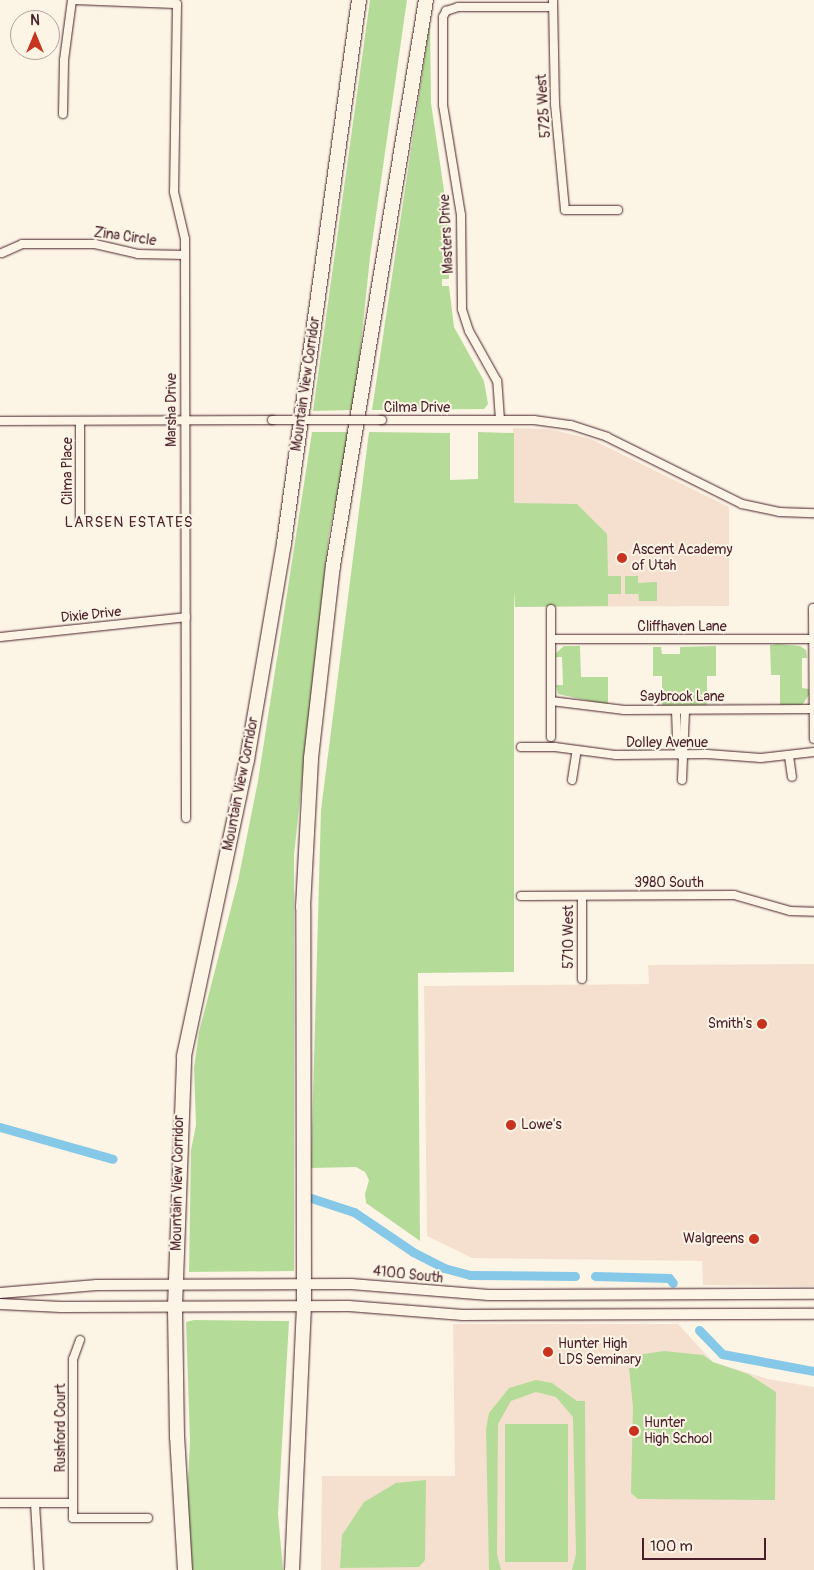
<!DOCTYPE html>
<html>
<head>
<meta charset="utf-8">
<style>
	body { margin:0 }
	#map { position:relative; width:814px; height:1570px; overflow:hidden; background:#fcf5e5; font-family:Pangolin,sans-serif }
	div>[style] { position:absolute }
	.built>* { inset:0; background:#f5e0cf }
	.green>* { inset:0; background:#b4dc98; transform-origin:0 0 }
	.canal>* { height:9px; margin:-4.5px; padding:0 4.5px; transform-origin:4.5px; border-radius:4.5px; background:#86c8e7 }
	.roads { filter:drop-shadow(0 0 1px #4a1f2b) drop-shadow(0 0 1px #4a1f2b) }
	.street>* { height:8px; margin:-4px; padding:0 4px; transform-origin:4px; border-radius:4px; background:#fcf5e5 }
	.secondary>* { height:10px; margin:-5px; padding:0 5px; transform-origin:5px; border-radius:5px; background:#fcf5e5 }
	.highway>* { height:14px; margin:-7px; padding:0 7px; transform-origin:7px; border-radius:7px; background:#fcf5e5 }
	.bridges { filter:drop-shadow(0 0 1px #4a1f2b) drop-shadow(0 0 1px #4a1f2b) }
	.street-bridge>* { height:8px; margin:-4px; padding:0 4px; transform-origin:4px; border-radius:4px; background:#fcf5e5 }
	.dots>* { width:14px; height:14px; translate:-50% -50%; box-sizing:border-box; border:2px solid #fcf5e5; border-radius:50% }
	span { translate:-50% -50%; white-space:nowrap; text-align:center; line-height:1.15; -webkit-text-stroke:4px #fcf5e5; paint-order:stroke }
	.street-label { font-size:14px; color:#4a1f2b }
	.poi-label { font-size:14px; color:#4a1f2b }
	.left { translate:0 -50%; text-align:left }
	.right { translate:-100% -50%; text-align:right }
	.neighbourhood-label { font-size:15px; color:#4a1f2b; letter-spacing:1px }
	.north { position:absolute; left:10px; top:10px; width:50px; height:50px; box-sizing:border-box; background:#fcf5e5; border:1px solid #b59f9b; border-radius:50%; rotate:0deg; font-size:14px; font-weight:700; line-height:20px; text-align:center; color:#4a1f2b }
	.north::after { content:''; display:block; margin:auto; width:18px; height:22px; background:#c8321e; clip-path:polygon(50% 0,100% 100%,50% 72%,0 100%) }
	.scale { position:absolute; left:642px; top:1538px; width:124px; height:22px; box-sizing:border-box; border:2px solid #4a1f2b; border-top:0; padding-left:6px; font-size:15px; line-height:18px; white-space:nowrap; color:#4a1f2b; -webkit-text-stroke:4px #fcf5e5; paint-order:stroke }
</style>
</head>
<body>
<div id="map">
	<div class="built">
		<div style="clip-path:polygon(513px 428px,549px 429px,591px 439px,729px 507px,729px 606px,515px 607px)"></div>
		<div style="clip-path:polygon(814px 964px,814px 1286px,703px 1285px,702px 1261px,472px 1258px,427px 1236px,424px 986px,649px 984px,648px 965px)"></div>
		<div style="clip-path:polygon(453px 1324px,678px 1324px,713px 1362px,768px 1379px,814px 1387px,814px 1570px,321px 1570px,322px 1476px,455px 1476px)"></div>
	</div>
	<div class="green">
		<div style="clip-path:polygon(370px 0,407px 0,370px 257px,354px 410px,313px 411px)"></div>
		<div style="clip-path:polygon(430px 22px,431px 103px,449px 224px,449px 279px,442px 279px,442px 286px,449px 286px,454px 327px,484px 381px,488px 404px,484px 409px,372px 410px)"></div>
		<div style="clip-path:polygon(312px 432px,351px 432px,329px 534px,294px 855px,294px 1271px,189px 1272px,191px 1150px,196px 1125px,194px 1068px,199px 1032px,238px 881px,258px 781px)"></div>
		<div style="clip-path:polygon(369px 432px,450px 433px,450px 480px,478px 479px,478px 432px,514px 433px,514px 503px,577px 504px,607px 534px,608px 576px,621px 576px,621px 594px,608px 594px,608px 606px,515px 607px,514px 590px,514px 972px,418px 973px,420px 1241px,366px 1203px,365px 1194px,369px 1180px,365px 1172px,356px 1167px,311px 1168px,321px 810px)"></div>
		<div style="clip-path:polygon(625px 576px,638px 576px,638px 583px,657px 582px,657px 601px,639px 601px,638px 590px,638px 594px,625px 594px)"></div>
		<div style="clip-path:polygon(778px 644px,800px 646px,806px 650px,807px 658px,802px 658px,802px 688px,809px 689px,809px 695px,802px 705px,780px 706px,780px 675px,771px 675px,770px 645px)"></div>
		<div style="clip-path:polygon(564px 646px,580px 646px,581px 677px,608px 677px,608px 705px,558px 694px,556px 685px,563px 685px,562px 657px,556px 657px,556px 653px)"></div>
		<div style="clip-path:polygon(716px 646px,716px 676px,707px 676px,707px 706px,662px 706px,662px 676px,653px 676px,653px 647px,661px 647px,662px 654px,680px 654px,680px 647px)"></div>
		<div style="clip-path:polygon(194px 1320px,289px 1321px,278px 1514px,283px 1570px,192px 1570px,187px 1503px,190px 1441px,186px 1322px)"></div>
		<div style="clip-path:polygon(664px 1351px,703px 1355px,713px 1362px,748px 1374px,776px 1392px,775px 1500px,638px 1499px,631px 1493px,633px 1407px,629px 1368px,637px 1368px,637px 1355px)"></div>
		<div style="clip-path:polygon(536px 1380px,552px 1383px,577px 1401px,585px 1401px,586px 1570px,572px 1570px,576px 1554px,573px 1417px,556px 1397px,536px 1392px,511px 1401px,498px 1424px,497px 1554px,501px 1570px,489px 1570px,486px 1429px,489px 1413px,509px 1388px)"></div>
		<div style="left:568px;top:1424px;width:138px;height:63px;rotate:90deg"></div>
		<div style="clip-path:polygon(426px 1480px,425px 1560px,419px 1567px,340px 1568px,342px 1535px,364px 1502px,396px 1483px)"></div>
	</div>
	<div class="canal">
		<div style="left:0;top:1127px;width:117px;rotate:15.8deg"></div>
		<div style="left:311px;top:1198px;width:45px;rotate:18deg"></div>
		<div style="left:354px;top:1212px;width:71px;rotate:34.1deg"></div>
		<div style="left:413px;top:1252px;width:35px;rotate:27deg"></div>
		<div style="left:444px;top:1268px;width:27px;rotate:15deg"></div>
		<div style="left:470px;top:1275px;width:105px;rotate:0.5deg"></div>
		<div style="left:595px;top:1276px;width:74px;rotate:1.5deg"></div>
		<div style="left:669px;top:1278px;width:6px;rotate:51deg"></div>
		<div style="left:699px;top:1330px;width:33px;rotate:46deg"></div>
		<div style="left:722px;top:1354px;width:94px;rotate:10.5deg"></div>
	</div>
	<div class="roads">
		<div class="street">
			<div style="left:72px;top:0;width:105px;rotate:2.2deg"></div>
			<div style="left:177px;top:4px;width:188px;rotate:90.9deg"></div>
			<div style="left:174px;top:192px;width:48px;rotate:76.8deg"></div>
			<div style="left:185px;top:239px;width:579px;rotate:89.9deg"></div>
			<div style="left:553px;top:0;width:104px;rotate:88.9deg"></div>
			<div style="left:555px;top:104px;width:106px;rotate:84.6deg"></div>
			<div style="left:565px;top:210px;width:53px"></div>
			<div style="left:63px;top:114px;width:54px;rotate:-88.9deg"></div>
			<div style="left:64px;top:60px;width:61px;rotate:-82.4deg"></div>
			<div style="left:2px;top:253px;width:22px;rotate:-24deg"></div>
			<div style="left:22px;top:244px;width:73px"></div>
			<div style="left:95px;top:244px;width:44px;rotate:13.1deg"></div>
			<div style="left:138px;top:254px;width:47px;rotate:1.2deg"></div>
			<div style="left:382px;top:420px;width:152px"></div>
			<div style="left:534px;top:420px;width:37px;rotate:8deg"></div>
			<div style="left:571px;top:425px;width:38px;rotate:18deg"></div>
			<div style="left:607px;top:437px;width:151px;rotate:26.4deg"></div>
			<div style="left:742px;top:504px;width:38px;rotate:12deg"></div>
			<div style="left:779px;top:512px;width:35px;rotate:2deg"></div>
			<div style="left:500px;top:420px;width:39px;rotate:-94deg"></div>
			<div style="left:497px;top:381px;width:57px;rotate:-119.2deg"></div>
			<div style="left:469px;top:331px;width:23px;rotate:-108deg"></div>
			<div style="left:462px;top:309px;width:94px;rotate:-90.6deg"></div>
			<div style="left:461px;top:215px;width:111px;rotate:-99.3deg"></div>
			<div style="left:443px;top:105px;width:88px;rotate:-90deg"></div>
			<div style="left:443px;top:17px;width:7px;rotate:-63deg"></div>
			<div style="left:446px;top:11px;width:13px;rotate:-18deg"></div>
			<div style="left:458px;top:7px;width:95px"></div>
			<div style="left:0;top:421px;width:272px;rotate:-0.2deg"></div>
			<div style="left:80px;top:421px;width:100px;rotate:90deg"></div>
			<div style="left:813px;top:608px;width:131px;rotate:89.6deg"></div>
			<div style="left:551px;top:609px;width:128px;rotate:90deg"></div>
			<div style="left:0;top:637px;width:187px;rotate:-6.1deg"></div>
			<div style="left:551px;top:639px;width:262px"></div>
			<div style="left:551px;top:701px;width:74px;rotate:7deg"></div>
			<div style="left:624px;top:710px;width:189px;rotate:-0.3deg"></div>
			<div style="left:676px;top:710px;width:34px;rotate:88deg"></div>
			<div style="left:677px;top:744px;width:12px;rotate:70deg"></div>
			<div style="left:521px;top:747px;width:34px"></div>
			<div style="left:555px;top:747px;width:62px;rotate:7.5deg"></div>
			<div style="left:616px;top:755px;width:91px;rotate:-0.6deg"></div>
			<div style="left:707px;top:754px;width:54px;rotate:4.2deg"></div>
			<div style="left:761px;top:758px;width:53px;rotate:-6.5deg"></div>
			<div style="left:789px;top:756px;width:21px;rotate:82deg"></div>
			<div style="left:572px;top:780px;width:30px;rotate:-81deg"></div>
			<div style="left:682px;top:780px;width:70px;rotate:-87.5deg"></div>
			<div style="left:521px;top:896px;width:213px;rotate:-0.3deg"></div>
			<div style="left:734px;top:895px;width:58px;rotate:15.9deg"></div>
			<div style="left:790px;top:911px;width:24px;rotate:2deg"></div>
			<div style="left:582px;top:896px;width:83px;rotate:90deg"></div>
			<div style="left:80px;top:1340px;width:20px;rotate:110deg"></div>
			<div style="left:73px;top:1359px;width:159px;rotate:90deg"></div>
			<div style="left:73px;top:1518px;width:75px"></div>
			<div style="left:0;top:1503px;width:73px"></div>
			<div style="left:35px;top:1503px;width:67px;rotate:86.6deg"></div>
		</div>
		<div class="secondary">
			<div style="left:0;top:1293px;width:97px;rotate:-4.7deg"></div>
			<div style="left:97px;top:1285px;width:254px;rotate:-0.2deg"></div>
			<div style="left:351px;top:1284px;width:138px;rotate:4.6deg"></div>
			<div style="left:489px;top:1295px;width:325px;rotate:-0.2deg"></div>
			<div style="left:0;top:1304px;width:61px;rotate:2.8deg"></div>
			<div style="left:61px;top:1307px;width:288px;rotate:-0.2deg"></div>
			<div style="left:349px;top:1306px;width:114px;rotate:4.5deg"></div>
			<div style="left:463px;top:1315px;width:351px;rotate:-0.2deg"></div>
		</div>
		<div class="highway">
			<div style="left:185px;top:1570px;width:133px;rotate:-93.4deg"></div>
			<div style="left:177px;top:1437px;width:130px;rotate:-90.9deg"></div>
			<div style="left:175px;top:1307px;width:251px;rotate:-87.9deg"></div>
			<div style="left:184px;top:1056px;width:303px;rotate:-78deg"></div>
			<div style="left:247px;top:760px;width:220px;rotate:-80.3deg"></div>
			<div style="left:284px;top:543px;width:548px;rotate:-82.14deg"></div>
			<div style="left:292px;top:1570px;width:264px;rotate:-87.4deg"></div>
			<div style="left:304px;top:1306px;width:399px;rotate:-90.1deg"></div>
			<div style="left:303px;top:907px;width:149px;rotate:-86.9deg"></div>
			<div style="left:311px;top:758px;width:193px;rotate:-83.5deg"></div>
			<div style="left:333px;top:566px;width:574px;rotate:-80.67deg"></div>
		</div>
	</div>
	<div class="bridges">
		<div class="street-bridge">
			<div style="left:272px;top:420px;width:110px"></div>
		</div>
	</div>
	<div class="dots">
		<div style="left:622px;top:558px;background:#c8321e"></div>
		<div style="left:762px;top:1024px;background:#c8321e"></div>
		<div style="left:511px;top:1125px;background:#c8321e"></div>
		<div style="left:754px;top:1239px;background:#c8321e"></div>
		<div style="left:548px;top:1352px;background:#c8321e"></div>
		<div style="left:634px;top:1431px;background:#c8321e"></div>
	</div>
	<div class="street-label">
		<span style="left:544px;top:106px;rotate:-94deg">5725 West</span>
		<span style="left:447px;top:234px;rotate:-93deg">Masters Drive</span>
		<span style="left:125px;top:237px;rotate:8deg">Zina Circle</span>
		<span style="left:306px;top:384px;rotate:-82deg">Mountain View Corridor</span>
		<span style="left:417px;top:408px">Cilma Drive</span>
		<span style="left:172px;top:410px;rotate:-90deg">Marsha Drive</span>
		<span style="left:68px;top:471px;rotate:-90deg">Cilma Place</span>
		<span style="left:91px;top:615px;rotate:-6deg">Dixie Drive</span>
		<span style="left:682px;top:627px">Cliffhaven Lane</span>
		<span style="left:682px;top:697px">Saybrook Lane</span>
		<span style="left:667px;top:743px">Dolley Avenue</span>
		<span style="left:241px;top:784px;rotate:-79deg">Mountain View Corridor</span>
		<span style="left:669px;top:883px">3980 South</span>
		<span style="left:569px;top:937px;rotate:-90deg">5710 West</span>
		<span style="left:178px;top:1183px;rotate:-89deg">Mountain View Corridor</span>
		<span style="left:408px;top:1275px;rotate:6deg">4100 South</span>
		<span style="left:61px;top:1428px;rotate:-90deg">Rushford Court</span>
	</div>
	<div class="poi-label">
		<span class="left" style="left:632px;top:558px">Ascent Academy<br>of Utah</span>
		<span class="right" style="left:752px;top:1024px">Smith's</span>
		<span class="left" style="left:521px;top:1125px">Lowe's</span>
		<span class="right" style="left:744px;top:1239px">Walgreens</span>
		<span class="left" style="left:558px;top:1352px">Hunter High<br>LDS Seminary</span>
		<span class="left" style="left:644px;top:1431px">Hunter<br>High School</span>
	</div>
	<div class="neighbourhood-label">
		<span style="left:129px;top:523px">LARSEN ESTATES</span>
	</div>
	<div class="north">N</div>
	<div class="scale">100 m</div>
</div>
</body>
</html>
